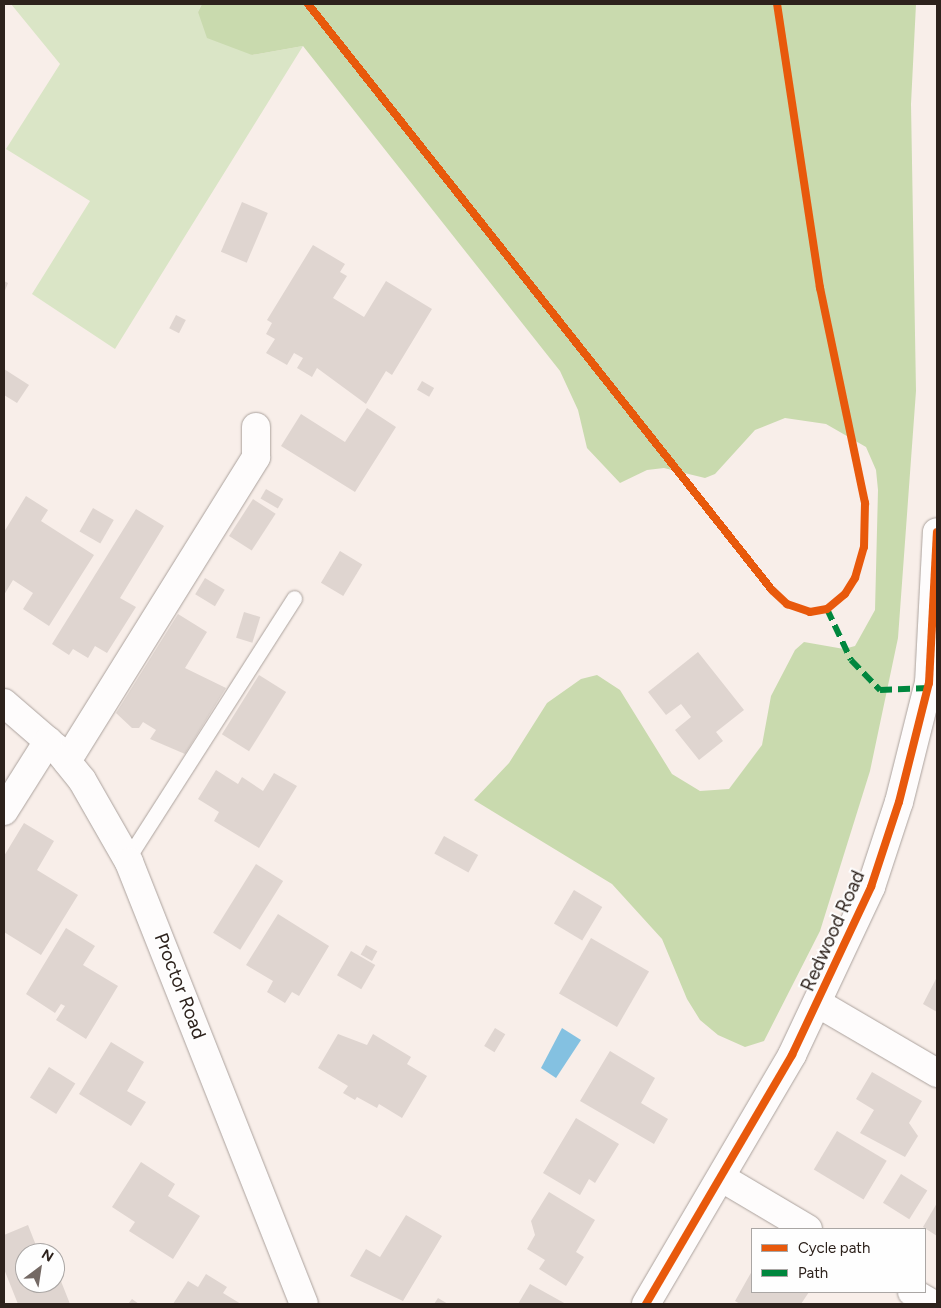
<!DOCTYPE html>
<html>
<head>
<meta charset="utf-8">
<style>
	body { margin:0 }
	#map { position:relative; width:941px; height:1308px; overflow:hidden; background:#f8eee9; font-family:Figtree,sans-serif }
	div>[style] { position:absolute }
	.green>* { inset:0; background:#dae5c6 }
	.forest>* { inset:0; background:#c9daae }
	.water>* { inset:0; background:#84c1e1 }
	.building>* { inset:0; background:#dfd5d0; transform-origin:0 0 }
	.roads { filter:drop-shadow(0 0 1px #aba29d) drop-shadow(0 0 1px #aba29d) }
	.lane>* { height:15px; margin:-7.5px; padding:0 7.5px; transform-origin:7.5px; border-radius:7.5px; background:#fefcfc }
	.street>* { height:28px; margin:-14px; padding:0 14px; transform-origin:14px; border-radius:14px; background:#fefcfc }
	.secondary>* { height:28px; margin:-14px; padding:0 14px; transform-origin:14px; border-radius:14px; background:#fefcfc }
	.quiet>* { height:6px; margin-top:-3px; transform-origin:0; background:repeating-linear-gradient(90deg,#00873e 0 12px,transparent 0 18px) }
	.cycleway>* { height:8px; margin:-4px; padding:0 4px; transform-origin:4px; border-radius:4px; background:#e8590c }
	span { translate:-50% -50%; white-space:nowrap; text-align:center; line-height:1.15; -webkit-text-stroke:4px #fefefe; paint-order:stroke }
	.street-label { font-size:19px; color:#2d221c }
	.frame { position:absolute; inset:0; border:5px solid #2d221c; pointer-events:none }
	.legend { position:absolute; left:751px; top:1228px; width:175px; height:65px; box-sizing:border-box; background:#fefefe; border:1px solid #aaa6a4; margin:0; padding:6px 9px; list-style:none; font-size:15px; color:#2d221c }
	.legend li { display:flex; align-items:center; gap:10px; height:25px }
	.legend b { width:25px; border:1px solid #aaa6a4 }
	.north { position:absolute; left:15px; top:1243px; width:50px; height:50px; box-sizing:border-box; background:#fefefe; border:1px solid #aaa6a4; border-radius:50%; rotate:31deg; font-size:14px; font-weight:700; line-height:20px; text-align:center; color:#2d221c }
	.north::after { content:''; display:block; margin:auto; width:18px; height:22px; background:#746964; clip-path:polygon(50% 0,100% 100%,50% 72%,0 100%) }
</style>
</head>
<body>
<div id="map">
	<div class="green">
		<div style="clip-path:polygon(11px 4px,202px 4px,198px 12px,252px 55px,303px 46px,115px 349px,32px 294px,90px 201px,6px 149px,60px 64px)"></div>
	</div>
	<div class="forest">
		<div style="clip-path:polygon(202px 4px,916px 4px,911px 104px,916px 391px,898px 638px,870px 771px,820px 931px,764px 1041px,745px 1047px,718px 1035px,700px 1020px,687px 999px,662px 939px,612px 884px,474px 800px,509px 763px,547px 703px,581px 679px,597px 675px,620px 690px,672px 774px,700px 791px,729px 789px,762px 745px,771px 696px,795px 650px,804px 642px,844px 649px,855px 646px,875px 610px,878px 490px,876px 470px,866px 447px,826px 424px,785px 418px,755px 430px,715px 474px,705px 478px,664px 468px,647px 470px,620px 483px,587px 448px,578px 410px,560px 371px,303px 46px,252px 55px,207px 38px,198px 12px)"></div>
	</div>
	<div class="water">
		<div style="clip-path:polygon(562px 1028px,581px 1040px,556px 1078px,541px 1068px)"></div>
	</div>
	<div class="building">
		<div style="left:242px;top:202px;width:28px;height:54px;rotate:23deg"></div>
		<div style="clip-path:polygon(313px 245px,345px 264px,340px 272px,347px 276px,333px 298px,364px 317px,386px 281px,432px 309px,392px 375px,386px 371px,366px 404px,317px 368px,312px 377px,297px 368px,303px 358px,294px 353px,287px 365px,266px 353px,275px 339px,266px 334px,272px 323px,267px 320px)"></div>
		<div style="clip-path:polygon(4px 281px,8px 283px,4px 293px)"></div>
		<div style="left:176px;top:315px;width:11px;height:15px;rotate:27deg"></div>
		<div style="clip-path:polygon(4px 369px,29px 385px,17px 403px,4px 395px)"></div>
		<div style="left:422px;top:381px;width:14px;height:10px;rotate:30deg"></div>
		<div style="clip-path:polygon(367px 408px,396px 427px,355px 492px,281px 446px,301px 414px,345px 442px)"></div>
		<div style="left:266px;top:489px;width:20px;height:11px;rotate:30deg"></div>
		<div style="clip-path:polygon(26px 496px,48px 510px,41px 521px,94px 555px,49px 626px,23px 609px,33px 593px,13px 580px,4px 595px,4px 532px)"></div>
		<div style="left:253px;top:499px;width:27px;height:44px;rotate:33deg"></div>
		<div style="left:93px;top:508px;width:24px;height:27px;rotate:30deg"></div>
		<div style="clip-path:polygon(136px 509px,164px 526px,120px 598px,136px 607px,107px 653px,95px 646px,88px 658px,73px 649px,69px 655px,52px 644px)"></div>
		<div style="left:340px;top:551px;width:26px;height:37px;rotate:31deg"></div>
		<div style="left:205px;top:578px;width:23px;height:19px;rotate:31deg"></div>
		<div style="left:244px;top:612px;width:17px;height:27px;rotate:17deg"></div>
		<div style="clip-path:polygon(178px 614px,207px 632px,185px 668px,226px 688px,185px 754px,150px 739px,156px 730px,143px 722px,139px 728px,132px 728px,116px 713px)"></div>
		<div style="clip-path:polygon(698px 652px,744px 710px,716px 732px,723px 741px,699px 760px,675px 730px,691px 717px,681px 704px,666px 715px,648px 692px)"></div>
		<div style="left:259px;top:675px;width:32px;height:70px;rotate:32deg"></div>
		<div style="clip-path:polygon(216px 770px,238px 784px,242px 777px,263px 791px,274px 773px,297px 786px,259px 848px,214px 821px,219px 812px,198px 799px)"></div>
		<div style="clip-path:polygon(24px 823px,54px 841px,37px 870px,78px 895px,41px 955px,4px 932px,4px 856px)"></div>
		<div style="left:444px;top:836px;width:39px;height:20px;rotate:29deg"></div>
		<div style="left:256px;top:864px;width:32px;height:81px;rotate:32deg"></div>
		<div style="left:574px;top:890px;width:33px;height:39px;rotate:31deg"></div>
		<div style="clip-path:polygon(278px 914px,329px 946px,299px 996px,292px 992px,285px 1003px,267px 992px,273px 981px,246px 965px)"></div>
		<div style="clip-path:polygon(66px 928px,95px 946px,83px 965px,118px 986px,86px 1039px,56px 1020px,65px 1006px,61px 1004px,55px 1013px,26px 994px)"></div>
		<div style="left:591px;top:938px;width:67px;height:64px;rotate:30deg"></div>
		<div style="left:366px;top:945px;width:13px;height:11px;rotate:29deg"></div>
		<div style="left:351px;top:951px;width:28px;height:28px;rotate:30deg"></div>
		<div style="clip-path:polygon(937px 977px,937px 1012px,923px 1004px)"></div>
		<div style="left:495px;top:1028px;width:12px;height:21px;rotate:31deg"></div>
		<div style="clip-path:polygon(338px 1034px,367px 1045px,373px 1034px,411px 1057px,407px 1064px,427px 1076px,402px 1118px,379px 1104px,377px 1108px,357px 1097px,355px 1100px,343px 1093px,348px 1086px,318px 1068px)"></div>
		<div style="clip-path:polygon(111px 1042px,144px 1062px,127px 1091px,146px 1102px,131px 1126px,79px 1094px)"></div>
		<div style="clip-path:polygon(610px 1051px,655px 1078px,641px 1103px,668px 1119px,654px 1144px,580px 1101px)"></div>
		<div style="left:49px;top:1067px;width:31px;height:36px;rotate:32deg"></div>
		<div style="clip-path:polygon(872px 1072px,922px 1101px,909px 1123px,918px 1136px,905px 1157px,860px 1133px,874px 1110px,856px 1099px)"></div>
		<div style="clip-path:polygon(576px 1118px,619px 1144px,595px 1183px,589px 1179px,580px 1195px,543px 1173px)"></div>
		<div style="left:837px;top:1131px;width:58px;height:45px;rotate:31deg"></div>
		<div style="clip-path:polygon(141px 1162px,175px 1184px,168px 1196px,200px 1216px,173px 1259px,129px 1231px,135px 1222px,112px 1207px)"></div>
		<div style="left:901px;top:1174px;width:31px;height:34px;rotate:32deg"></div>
		<div style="clip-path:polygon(549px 1192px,595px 1220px,576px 1252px,584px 1257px,566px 1286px,539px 1269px,545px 1260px,527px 1249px,535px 1235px,531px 1221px)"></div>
		<div style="clip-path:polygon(937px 1203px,937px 1236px,923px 1227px)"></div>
		<div style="clip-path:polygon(406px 1215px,442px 1236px,403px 1301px,350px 1276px,366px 1249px,380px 1257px)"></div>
		<div style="clip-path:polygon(28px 1225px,39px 1253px,25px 1253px,25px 1283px,55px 1283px,55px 1266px,70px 1304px,18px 1304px,4px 1269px,4px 1235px)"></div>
		<div style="clip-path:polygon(752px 1271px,752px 1292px,809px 1292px,801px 1304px,740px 1304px,735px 1301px)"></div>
		<div style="clip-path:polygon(206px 1274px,227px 1287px,223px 1293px,241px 1304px,173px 1304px,188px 1281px,198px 1287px)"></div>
		<div style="clip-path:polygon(530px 1284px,566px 1304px,518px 1304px)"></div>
		<div style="clip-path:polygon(438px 1298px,448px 1304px,434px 1304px)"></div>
		<div style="clip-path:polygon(132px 1299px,139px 1304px,128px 1304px)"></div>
	</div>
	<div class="roads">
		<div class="lane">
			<div style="left:126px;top:861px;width:312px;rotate:-57.4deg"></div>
		</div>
		<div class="street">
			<div style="left:4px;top:703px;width:69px;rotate:40.9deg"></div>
			<div style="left:56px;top:748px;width:41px;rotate:50.9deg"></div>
			<div style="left:82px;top:780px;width:95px;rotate:60.2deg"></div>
			<div style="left:129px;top:862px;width:475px;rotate:68.4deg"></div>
			<div style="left:67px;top:761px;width:358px;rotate:-58.1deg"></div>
			<div style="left:256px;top:457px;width:30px;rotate:-90deg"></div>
			<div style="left:4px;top:811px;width:83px;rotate:-57.8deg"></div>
			<div style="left:819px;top:1004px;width:137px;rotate:30.3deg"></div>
			<div style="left:722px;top:1178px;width:100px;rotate:30.7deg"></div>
			<div style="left:912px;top:1292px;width:24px;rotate:30deg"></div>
		</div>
		<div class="secondary">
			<div style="left:646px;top:1304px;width:289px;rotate:-59.6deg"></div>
			<div style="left:792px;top:1055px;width:186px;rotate:-64.8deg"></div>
			<div style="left:871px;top:887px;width:89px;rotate:-71.8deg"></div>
			<div style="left:899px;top:802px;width:123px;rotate:-75.9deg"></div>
			<div style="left:929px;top:683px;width:151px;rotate:-87deg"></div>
		</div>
	</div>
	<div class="quiet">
		<div style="left:827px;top:609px;width:56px;rotate:64.8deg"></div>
		<div style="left:851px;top:660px;width:42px;rotate:46deg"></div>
		<div style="left:880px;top:690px;width:48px;rotate:-2.4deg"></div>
	</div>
	<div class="cycleway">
		<div style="left:308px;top:4px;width:747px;rotate:51.63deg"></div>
		<div style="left:772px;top:590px;width:21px;rotate:43deg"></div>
		<div style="left:787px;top:604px;width:24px;rotate:19deg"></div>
		<div style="left:810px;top:612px;width:17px;rotate:-10deg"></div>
		<div style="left:827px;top:609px;width:23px;rotate:-40deg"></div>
		<div style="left:845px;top:594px;width:19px;rotate:-58deg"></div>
		<div style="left:855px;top:578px;width:32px;rotate:-74deg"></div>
		<div style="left:864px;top:547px;width:44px;rotate:-88.7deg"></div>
		<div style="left:865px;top:503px;width:220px;rotate:-101.8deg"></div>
		<div style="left:820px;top:288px;width:287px;rotate:-98.6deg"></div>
		<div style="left:646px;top:1304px;width:289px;rotate:-59.6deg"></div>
		<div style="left:792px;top:1055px;width:186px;rotate:-64.8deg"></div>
		<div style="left:871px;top:887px;width:89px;rotate:-71.8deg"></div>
		<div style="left:899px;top:802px;width:123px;rotate:-75.9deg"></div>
		<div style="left:929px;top:683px;width:151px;rotate:-87deg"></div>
	</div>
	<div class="street-label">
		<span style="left:833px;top:931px;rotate:-66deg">Redwood Road</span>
		<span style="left:180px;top:986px;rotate:69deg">Proctor Road</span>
	</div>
	<div class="frame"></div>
	<ul class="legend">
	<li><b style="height:6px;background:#e8590c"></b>Cycle path</li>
	<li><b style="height:6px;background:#00873e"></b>Path</li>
	</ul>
	<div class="north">N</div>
</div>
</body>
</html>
